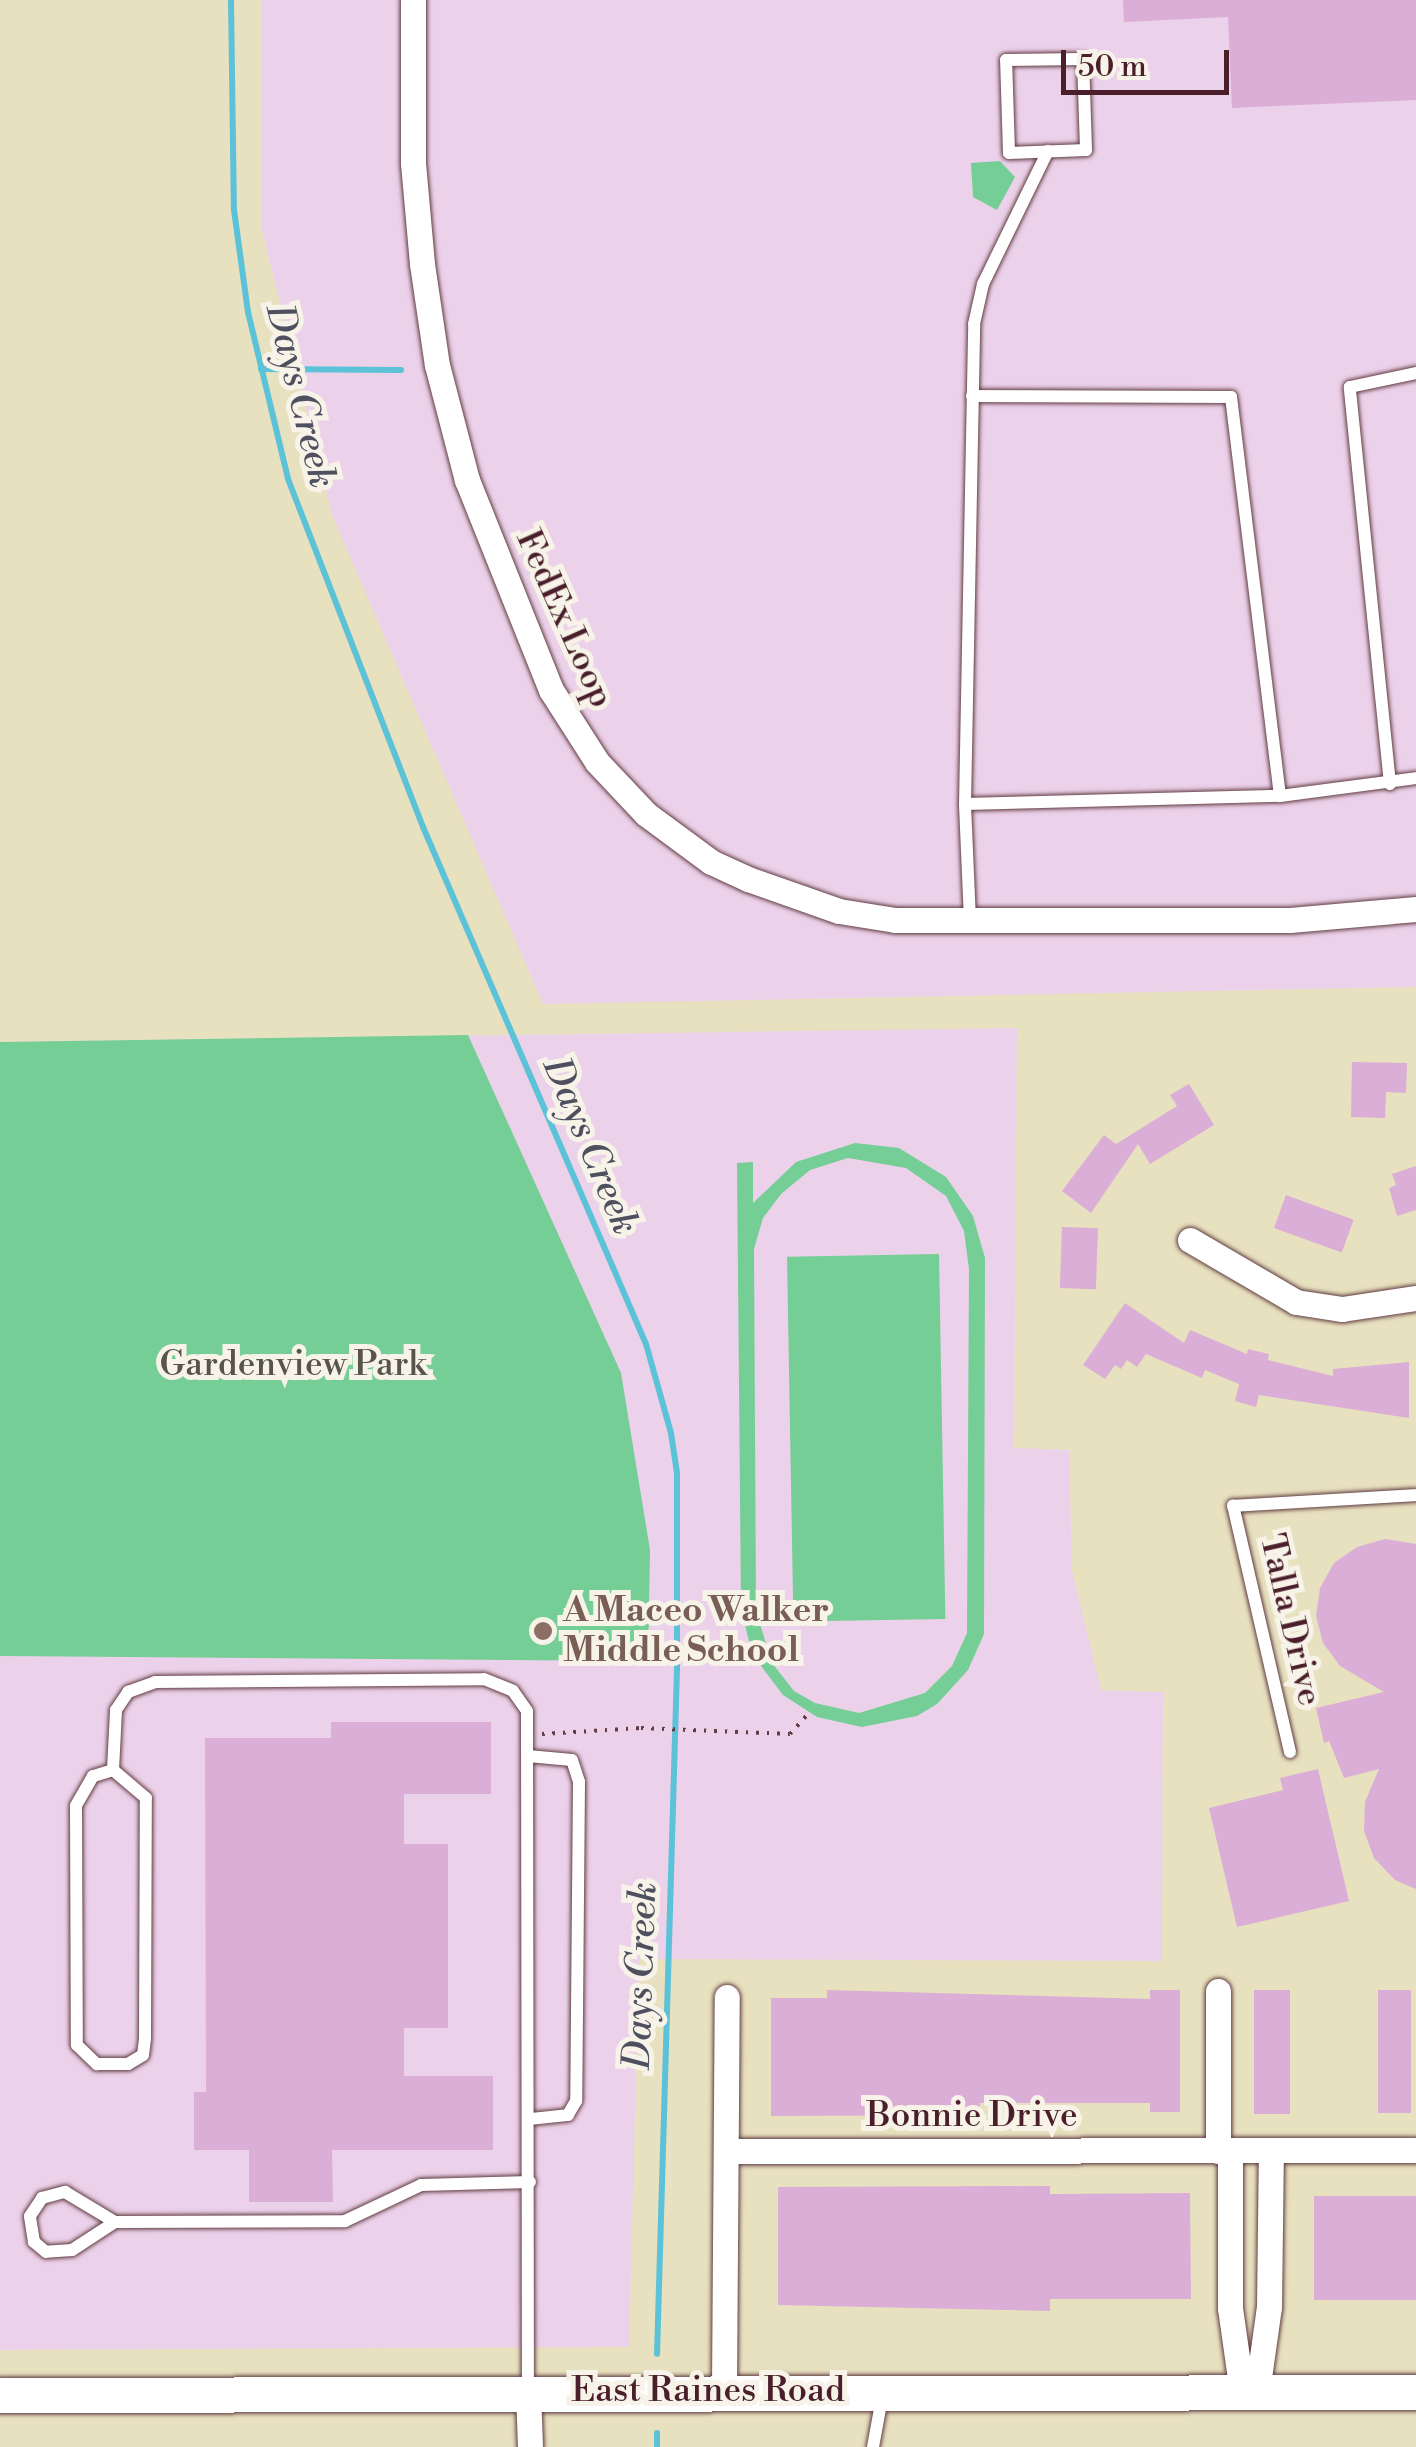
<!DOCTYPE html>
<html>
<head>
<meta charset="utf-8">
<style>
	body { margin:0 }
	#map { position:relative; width:1416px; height:2447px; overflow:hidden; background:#e8e1bf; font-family:"Libre Bodoni",serif }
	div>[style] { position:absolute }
	.built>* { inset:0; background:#ecd1ea }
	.green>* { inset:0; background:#74ce95; transform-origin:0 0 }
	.stream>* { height:6px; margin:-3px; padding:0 3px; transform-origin:3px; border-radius:3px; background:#5bc2d8 }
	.building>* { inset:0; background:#daaed6; transform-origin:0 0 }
	.path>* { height:4px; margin-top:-2px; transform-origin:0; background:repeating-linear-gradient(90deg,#623c41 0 2.5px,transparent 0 10.5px) }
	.roads { filter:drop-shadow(0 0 2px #623c41) drop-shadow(0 0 2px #623c41) }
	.lane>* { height:12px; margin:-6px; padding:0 6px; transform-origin:6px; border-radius:6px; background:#fff }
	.street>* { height:25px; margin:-12.5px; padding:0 12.5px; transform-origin:12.5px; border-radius:12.5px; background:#fff }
	.secondary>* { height:35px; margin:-17.5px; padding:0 17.5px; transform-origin:17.5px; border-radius:17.5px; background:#fff }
	.dots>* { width:28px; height:28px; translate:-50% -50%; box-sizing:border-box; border:5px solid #f7f3e8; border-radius:50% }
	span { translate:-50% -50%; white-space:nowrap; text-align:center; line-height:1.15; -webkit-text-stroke:10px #f7f3e8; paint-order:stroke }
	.street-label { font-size:35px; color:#4a1f2b }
	.park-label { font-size:35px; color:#57544b }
	.education-label { font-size:35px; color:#785e54; font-weight:700 }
	.left { translate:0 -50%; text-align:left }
	.water-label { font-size:38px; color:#4f505f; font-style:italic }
	.scale { position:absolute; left:1061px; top:50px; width:168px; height:45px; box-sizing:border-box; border:5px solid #4a1f2b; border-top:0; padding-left:12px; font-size:30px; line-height:35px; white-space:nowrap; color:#4a1f2b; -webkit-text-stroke:8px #f7f3e8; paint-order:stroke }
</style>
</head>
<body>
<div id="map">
	<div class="built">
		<div style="clip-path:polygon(261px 0,1416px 0,1416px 987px,543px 1004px,332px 515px,261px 226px)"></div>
		<div style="clip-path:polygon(1017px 1028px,1014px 1448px,1069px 1450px,1072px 1571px,1101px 1690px,1163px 1692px,1162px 1961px,639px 1959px,629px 2347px,0 2350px,0 1042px)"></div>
	</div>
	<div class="green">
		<div style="clip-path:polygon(1000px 161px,1015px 177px,997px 210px,973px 197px,971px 163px)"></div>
		<div style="clip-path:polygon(468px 1035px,621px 1373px,650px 1550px,648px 1661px,0 1656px,0 1042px)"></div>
		<div style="clip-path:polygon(evenodd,855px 1143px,899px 1148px,946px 1177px,973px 1216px,985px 1258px,984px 1634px,968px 1670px,937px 1704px,917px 1716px,862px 1727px,817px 1717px,783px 1695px,752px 1654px,741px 1608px,737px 1163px,753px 1162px,753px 1203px,796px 1162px,855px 1143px,848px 1158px,906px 1168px,946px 1196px,964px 1231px,969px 1269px,967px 1633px,952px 1666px,925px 1693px,859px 1713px,815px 1703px,794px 1691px,772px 1663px,756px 1611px,754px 1249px,763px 1218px,781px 1194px,810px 1170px,848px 1158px)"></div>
		<div style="left:939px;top:1254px;width:365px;height:152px;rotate:89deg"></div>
	</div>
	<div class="stream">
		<div style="left:231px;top:0;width:210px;rotate:89.2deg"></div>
		<div style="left:234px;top:210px;width:103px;rotate:82.2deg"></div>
		<div style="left:248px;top:312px;width:172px;rotate:76.5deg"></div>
		<div style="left:288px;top:479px;width:373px;rotate:68.8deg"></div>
		<div style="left:423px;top:827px;width:563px;rotate:66.67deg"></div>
		<div style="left:646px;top:1344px;width:92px;rotate:74.3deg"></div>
		<div style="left:671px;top:1433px;width:40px;rotate:81.5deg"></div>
		<div style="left:677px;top:1473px;width:196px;rotate:90deg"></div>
		<div style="left:677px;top:1669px;width:685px;rotate:91.67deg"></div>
		<div style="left:261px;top:369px;width:140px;rotate:0.4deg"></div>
		<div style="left:657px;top:2447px;width:14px;rotate:-90deg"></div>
	</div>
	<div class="building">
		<div style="clip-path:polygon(1123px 0,1416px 0,1416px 100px,1232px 108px,1228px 17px,1124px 22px)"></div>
		<div style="clip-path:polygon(1352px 1062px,1407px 1063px,1406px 1093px,1386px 1092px,1385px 1118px,1351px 1117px)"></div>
		<div style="clip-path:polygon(1189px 1084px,1214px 1125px,1150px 1164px,1138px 1144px,1091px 1213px,1062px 1191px,1104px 1135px,1116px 1144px,1177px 1106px,1170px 1095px)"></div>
		<div style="clip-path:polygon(1416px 1166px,1416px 1210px,1397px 1216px,1389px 1188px,1396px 1185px,1392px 1174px)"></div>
		<div style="left:1286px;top:1195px;width:72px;height:35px;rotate:20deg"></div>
		<div style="left:1062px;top:1227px;width:36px;height:61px;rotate:2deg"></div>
		<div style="clip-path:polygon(1125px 1303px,1184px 1343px,1190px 1330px,1247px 1354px,1248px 1349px,1269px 1354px,1268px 1360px,1333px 1376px,1333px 1369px,1409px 1362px,1409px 1418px,1259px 1395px,1256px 1407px,1235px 1401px,1239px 1384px,1205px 1370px,1202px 1378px,1146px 1354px,1137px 1367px,1127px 1360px,1121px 1369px,1115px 1365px,1105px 1379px,1083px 1365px)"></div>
		<div style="clip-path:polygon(1385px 1539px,1416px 1544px,1416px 1889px,1395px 1880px,1374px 1858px,1364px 1831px,1365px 1802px,1379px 1769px,1344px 1778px,1329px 1741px,1324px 1743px,1316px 1708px,1384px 1692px,1340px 1666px,1323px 1643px,1316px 1616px,1320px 1588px,1334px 1563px,1357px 1547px)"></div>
		<div style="clip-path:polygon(331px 1722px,491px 1722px,491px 1794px,404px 1794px,404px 1844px,448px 1844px,448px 2028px,404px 2028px,404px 2076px,493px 2076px,493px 2150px,332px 2150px,333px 2202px,249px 2202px,249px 2150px,194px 2150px,194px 2092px,206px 2092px,205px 1738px,331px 1738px)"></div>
		<div style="clip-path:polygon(1318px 1769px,1349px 1901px,1237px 1927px,1209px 1808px,1283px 1790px,1280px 1778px)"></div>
		<div style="clip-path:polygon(827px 1990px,1150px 1999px,1150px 1990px,1180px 1990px,1180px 2112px,1150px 2112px,1150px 2103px,980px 2103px,980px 2115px,771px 2116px,771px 1998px,827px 1998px)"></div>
		<div style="left:1254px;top:1990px;width:36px;height:124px"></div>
		<div style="left:1378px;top:1990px;width:33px;height:123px"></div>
		<div style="clip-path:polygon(1050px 2186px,1050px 2194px,1190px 2193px,1191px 2299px,1050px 2299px,1050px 2311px,778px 2305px,778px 2187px)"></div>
		<div style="left:1314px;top:2196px;width:102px;height:104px"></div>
	</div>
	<div class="path">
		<div style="left:542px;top:1734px;width:99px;rotate:-3.5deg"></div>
		<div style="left:641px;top:1728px;width:149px;rotate:2.3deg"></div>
		<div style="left:790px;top:1734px;width:28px;rotate:-48deg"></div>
	</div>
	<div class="roads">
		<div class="lane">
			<div style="left:1083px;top:59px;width:91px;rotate:88.1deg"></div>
			<div style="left:1086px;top:150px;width:77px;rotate:177.8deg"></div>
			<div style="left:1009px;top:153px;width:93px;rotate:-91.8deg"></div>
			<div style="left:1006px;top:60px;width:77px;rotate:-0.7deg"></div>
			<div style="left:972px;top:396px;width:259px;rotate:0.2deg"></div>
			<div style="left:1231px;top:397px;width:402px;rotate:83deg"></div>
			<div style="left:1390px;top:784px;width:399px;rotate:-95.8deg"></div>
			<div style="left:1350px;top:387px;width:67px;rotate:-12deg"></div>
			<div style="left:965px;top:804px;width:315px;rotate:-1.5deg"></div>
			<div style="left:1280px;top:796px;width:137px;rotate:-7.5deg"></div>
			<div style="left:970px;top:920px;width:116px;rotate:-92.5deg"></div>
			<div style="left:965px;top:804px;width:480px;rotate:-88.9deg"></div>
			<div style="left:974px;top:324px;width:41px;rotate:-77.3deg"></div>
			<div style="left:983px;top:284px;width:148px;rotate:-64deg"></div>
			<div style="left:1290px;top:1752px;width:253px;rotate:-103deg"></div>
			<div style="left:1233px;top:1506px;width:183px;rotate:-3.4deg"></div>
			<div style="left:528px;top:1756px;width:44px;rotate:5.2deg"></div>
			<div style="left:572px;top:1760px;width:23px;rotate:72deg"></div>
			<div style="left:579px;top:1782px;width:319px;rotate:90.5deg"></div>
			<div style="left:576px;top:2101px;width:16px;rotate:120deg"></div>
			<div style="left:568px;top:2115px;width:38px;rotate:174deg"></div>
			<div style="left:113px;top:1770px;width:21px;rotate:163deg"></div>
			<div style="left:93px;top:1776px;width:34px;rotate:120deg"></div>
			<div style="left:76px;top:1806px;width:239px;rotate:89.8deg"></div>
			<div style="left:77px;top:2045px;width:28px;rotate:44deg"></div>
			<div style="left:97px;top:2064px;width:31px"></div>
			<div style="left:128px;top:2064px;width:17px;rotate:-31deg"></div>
			<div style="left:143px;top:2055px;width:16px;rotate:-83deg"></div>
			<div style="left:145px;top:2039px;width:241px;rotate:-89.8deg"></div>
			<div style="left:146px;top:1798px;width:43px;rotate:-139.7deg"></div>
			<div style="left:113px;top:1770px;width:60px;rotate:-87.1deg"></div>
			<div style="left:116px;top:1710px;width:22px;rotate:-56deg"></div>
			<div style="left:128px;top:1692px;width:29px;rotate:-20deg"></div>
			<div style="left:155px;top:1682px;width:329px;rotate:-0.5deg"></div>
			<div style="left:484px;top:1679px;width:31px;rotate:22deg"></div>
			<div style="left:513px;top:1691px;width:24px;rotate:55deg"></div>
			<div style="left:527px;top:1711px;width:678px;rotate:89.92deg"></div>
			<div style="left:115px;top:2222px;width:51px;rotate:146.9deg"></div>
			<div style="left:72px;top:2250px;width:26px;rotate:176deg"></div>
			<div style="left:46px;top:2252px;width:16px;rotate:-140deg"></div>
			<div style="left:34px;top:2242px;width:26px;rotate:-99deg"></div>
			<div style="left:30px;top:2216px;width:22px;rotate:-56deg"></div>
			<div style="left:42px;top:2198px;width:24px;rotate:-15deg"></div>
			<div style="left:65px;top:2192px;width:58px;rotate:31deg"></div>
			<div style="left:115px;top:2222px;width:230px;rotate:-0.2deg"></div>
			<div style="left:345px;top:2221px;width:84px;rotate:-25.3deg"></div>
			<div style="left:421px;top:2185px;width:109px;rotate:-1.6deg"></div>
			<div style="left:873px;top:2447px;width:50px;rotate:-79.6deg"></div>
		</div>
		<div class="street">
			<div style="left:413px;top:0;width:163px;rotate:90deg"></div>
			<div style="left:413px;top:163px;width:101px;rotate:84.9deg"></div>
			<div style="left:422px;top:264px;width:102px;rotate:81.6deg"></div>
			<div style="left:437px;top:365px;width:119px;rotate:75.4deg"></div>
			<div style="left:467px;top:480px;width:226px;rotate:68.2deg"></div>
			<div style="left:551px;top:690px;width:85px;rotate:57.4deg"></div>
			<div style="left:597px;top:762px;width:71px;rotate:46.7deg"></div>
			<div style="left:646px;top:814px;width:81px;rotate:36.4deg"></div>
			<div style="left:711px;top:862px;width:41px;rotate:24.7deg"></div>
			<div style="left:748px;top:879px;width:96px;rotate:19.4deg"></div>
			<div style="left:839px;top:911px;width:57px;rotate:9.1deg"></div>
			<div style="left:895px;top:920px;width:395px"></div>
			<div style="left:1290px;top:920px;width:126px;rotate:-5deg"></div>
			<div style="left:1190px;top:1240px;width:123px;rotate:30.3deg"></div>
			<div style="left:1296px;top:1302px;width:47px;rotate:8.7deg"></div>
			<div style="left:1342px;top:1309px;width:75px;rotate:-8.5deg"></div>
			<div style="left:1218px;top:1991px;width:160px;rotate:90deg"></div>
			<div style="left:726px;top:2151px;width:690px;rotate:-0.08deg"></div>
			<div style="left:1230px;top:2152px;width:156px;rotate:90deg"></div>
			<div style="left:1230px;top:2308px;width:85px;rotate:81.9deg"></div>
			<div style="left:724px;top:2390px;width:393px;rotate:-89.6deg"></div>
			<div style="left:528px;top:2392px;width:55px;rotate:87.9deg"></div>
			<div style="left:1257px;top:2392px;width:86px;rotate:-82deg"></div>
			<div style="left:1269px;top:2307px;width:156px;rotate:-89.3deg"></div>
		</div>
		<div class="secondary">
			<div style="left:0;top:2395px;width:1416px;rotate:-0.12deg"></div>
		</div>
	</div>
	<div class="dots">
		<div style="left:543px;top:1631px;background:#8d6e63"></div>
	</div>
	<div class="street-label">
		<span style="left:564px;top:619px;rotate:66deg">FedEx Loop</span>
		<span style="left:1290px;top:1620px;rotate:77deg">Talla Drive</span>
		<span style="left:972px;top:2116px">Bonnie Drive</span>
		<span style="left:708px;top:2391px">East Raines Road</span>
	</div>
	<div class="park-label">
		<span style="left:293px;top:1365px">Gardenview Park</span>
	</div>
	<div class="education-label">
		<span class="left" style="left:563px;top:1631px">A Maceo Walker<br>Middle School</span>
	</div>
	<div class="water-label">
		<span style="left:300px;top:396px;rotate:76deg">Days Creek</span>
		<span style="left:590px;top:1146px;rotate:67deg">Days Creek</span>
		<span style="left:641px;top:1976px;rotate:-88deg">Days Creek</span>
	</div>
	<div class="scale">50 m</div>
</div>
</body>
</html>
